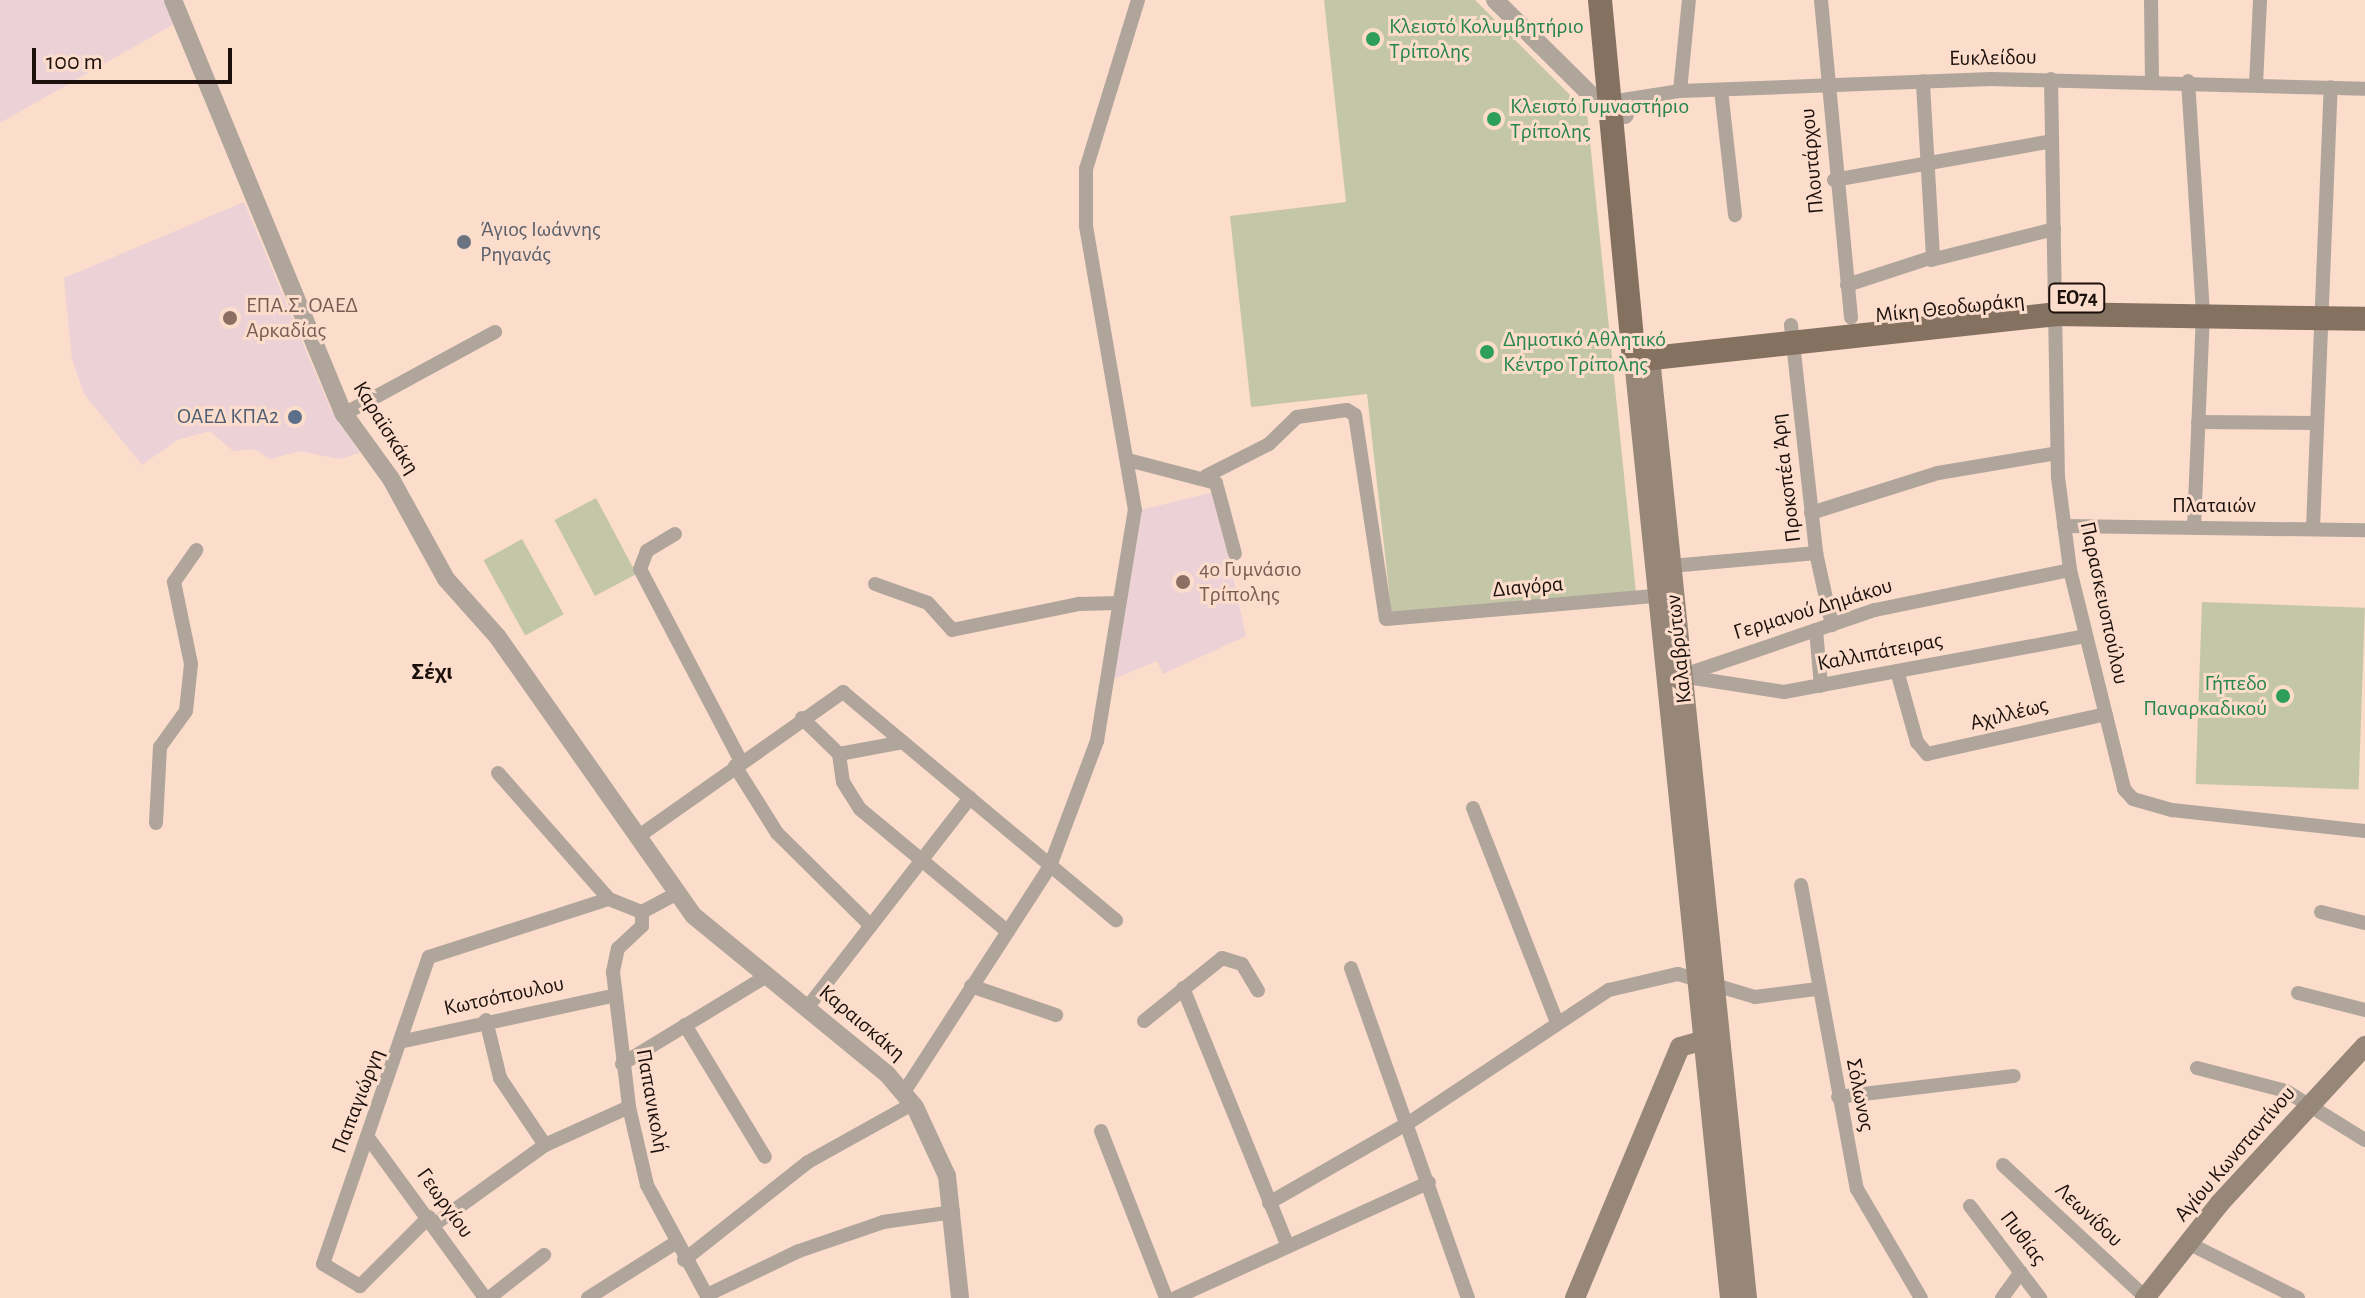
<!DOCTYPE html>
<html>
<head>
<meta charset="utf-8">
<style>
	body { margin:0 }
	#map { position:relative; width:2365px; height:1298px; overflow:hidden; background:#fcdccb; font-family:"Alegreya Sans",sans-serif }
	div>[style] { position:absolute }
	.education>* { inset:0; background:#ecd2d6 }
	.green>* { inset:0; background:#c3c7a7; transform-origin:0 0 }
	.minor>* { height:14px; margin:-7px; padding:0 7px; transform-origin:7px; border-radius:7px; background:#b0a59b }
	.tertiary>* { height:18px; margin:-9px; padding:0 9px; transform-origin:9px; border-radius:9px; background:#b0a59b }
	.secondary>* { height:20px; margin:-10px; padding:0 10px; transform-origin:10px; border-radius:10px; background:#978778 }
	.primary>* { height:24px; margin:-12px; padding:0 12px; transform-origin:12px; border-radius:12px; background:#857160 }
	.dots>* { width:22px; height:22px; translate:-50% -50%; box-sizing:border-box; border:4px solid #fcdccb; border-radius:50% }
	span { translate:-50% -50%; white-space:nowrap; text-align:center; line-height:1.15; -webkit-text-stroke:6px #fcdccb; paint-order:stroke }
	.shield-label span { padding:2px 6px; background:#fcdccb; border:2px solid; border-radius:6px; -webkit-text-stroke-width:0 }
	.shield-label { font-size:20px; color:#1b100b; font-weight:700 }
	.leisure-label { font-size:22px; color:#27864d }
	.left { translate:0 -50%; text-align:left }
	.right { translate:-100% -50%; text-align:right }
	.street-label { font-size:22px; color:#1b100b }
	.worship-label { font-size:22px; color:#5b616d }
	.education-label { font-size:22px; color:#785e54 }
	.service-label { font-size:22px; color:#4e5e75 }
	.neighbourhood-label { font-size:24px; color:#1b100b; font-weight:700 }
	.scale { position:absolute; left:32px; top:48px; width:200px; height:36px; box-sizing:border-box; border:4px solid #1b100b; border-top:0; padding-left:10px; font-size:24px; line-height:28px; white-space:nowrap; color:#1b100b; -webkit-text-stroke:6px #fcdccb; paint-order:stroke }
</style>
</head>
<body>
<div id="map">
	<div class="education">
		<div style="clip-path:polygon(0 0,166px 0,174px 24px,0 123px)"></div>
		<div style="clip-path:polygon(244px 202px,330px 408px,360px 453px,339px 459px,300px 451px,270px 459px,254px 449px,233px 451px,210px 431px,177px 440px,142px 465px,84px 394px,72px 359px,64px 278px)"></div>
		<div style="clip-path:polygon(1214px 492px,1246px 636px,1163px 674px,1157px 661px,1114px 679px,1141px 510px)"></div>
	</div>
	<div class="green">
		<div style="clip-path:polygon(1324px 0,1475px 0,1587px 112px,1636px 593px,1392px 617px,1367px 394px,1251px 407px,1230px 216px,1346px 202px)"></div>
		<div style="left:596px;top:498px;width:86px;height:47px;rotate:62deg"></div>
		<div style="left:522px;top:539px;width:86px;height:44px;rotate:61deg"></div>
		<div style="left:2202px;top:602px;width:163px;height:182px;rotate:2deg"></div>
	</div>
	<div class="minor">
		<div style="left:1821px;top:0;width:319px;rotate:84.6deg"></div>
		<div style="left:2151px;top:0;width:80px;rotate:89.3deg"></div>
		<div style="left:2051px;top:79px;width:398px;rotate:89deg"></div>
		<div style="left:2058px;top:477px;width:94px;rotate:82.6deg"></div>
		<div style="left:2070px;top:570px;width:226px;rotate:76.1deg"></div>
		<div style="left:2124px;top:789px;width:13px;rotate:48deg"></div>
		<div style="left:2133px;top:799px;width:41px;rotate:15.8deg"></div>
		<div style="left:2172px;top:810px;width:194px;rotate:6.2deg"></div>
		<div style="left:2188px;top:81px;width:232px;rotate:86.3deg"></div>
		<div style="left:2203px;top:313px;width:215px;rotate:92.4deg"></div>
		<div style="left:2256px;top:85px;width:85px;rotate:-87.3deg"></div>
		<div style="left:1721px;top:90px;width:126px;rotate:83.6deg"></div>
		<div style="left:1680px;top:91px;width:91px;rotate:-84.4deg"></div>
		<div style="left:1623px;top:100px;width:58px;rotate:-9deg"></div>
		<div style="left:1680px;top:91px;width:311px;rotate:-2.2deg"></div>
		<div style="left:1991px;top:79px;width:374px;rotate:1.5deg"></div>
		<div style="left:1834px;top:180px;width:221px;rotate:-10.1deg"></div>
		<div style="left:1931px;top:260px;width:127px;rotate:-14.1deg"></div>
		<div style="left:1847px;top:285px;width:90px;rotate:-18deg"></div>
		<div style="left:1933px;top:257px;width:176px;rotate:-93.3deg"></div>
		<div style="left:1791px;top:325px;width:229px;rotate:83.7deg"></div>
		<div style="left:1816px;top:553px;width:74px;rotate:77.5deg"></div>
		<div style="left:344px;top:414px;width:172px;rotate:-28.5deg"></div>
		<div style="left:2198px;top:422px;width:118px;rotate:0.5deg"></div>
		<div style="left:1128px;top:460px;width:91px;rotate:14.6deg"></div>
		<div style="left:1216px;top:483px;width:73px;rotate:75deg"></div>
		<div style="left:1206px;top:476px;width:71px;rotate:-26.9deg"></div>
		<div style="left:1269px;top:444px;width:39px;rotate:-44deg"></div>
		<div style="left:1297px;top:417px;width:50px;rotate:-8deg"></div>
		<div style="left:1347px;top:410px;width:9px;rotate:32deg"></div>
		<div style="left:1355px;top:415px;width:206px;rotate:81.4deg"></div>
		<div style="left:1386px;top:619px;width:280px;rotate:-4.9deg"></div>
		<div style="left:1811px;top:513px;width:133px;rotate:-17.5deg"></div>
		<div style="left:1938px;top:473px;width:121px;rotate:-9.5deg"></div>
		<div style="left:2064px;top:526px;width:301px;rotate:0.8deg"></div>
		<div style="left:2313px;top:528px;width:441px;rotate:-87.7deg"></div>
		<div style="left:675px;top:534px;width:33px;rotate:149deg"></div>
		<div style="left:647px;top:551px;width:19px;rotate:111deg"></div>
		<div style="left:640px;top:569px;width:217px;rotate:62.3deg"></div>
		<div style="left:1671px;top:566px;width:146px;rotate:-5.1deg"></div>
		<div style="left:875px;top:584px;width:56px;rotate:19.7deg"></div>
		<div style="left:928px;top:603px;width:36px;rotate:48deg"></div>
		<div style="left:952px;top:630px;width:130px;rotate:-11.6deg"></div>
		<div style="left:1079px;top:604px;width:40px;rotate:-1.4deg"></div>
		<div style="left:1816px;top:630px;width:56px;rotate:84.9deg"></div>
		<div style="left:1897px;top:671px;width:74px;rotate:74.3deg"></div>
		<div style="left:1917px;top:742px;width:16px;rotate:50deg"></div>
		<div style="left:1927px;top:754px;width:183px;rotate:-12.6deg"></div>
		<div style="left:1678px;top:677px;width:208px;rotate:-18.8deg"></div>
		<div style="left:1875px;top:610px;width:199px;rotate:-11.6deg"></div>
		<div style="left:1687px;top:677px;width:98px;rotate:8.8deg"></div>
		<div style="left:1784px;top:692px;width:306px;rotate:-10.5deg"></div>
		<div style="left:802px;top:718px;width:52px;rotate:44.2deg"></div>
		<div style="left:839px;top:754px;width:65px;rotate:-10.6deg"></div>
		<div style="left:839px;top:754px;width:28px;rotate:82deg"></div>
		<div style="left:843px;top:782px;width:32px;rotate:58deg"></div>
		<div style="left:860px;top:809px;width:192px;rotate:39.7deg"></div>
		<div style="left:735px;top:766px;width:79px;rotate:57.9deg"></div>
		<div style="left:777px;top:833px;width:132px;rotate:44.7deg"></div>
		<div style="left:498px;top:773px;width:168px;rotate:48.6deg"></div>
		<div style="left:609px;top:899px;width:35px;rotate:22deg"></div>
		<div style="left:1473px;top:808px;width:228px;rotate:68.6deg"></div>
		<div style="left:156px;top:823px;width:76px;rotate:-87deg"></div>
		<div style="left:160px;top:747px;width:44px;rotate:-54.2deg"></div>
		<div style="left:186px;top:711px;width:47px;rotate:-83.9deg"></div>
		<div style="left:191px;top:664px;width:84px;rotate:-101.7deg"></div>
		<div style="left:174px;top:582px;width:39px;rotate:-55deg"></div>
		<div style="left:639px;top:836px;width:250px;rotate:-35.2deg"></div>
		<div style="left:843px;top:692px;width:356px;rotate:39.9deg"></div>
		<div style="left:1801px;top:885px;width:309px;rotate:79.6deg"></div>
		<div style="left:1857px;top:1189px;width:126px;rotate:59.6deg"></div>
		<div style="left:642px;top:912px;width:14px;rotate:90deg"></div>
		<div style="left:642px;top:926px;width:33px;rotate:137deg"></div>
		<div style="left:618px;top:948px;width:25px;rotate:102deg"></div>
		<div style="left:613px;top:972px;width:136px;rotate:83.2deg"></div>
		<div style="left:629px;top:1107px;width:80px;rotate:77deg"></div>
		<div style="left:647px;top:1185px;width:128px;rotate:61.6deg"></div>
		<div style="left:642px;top:912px;width:38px;rotate:-28deg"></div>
		<div style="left:2321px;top:912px;width:45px;rotate:14deg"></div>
		<div style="left:1351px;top:968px;width:350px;rotate:70.5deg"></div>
		<div style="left:971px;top:986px;width:90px;rotate:18.8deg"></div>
		<div style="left:1183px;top:988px;width:279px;rotate:67.9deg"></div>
		<div style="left:2298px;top:993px;width:69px;rotate:14.2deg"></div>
		<div style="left:807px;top:1008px;width:266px;rotate:-52.2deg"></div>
		<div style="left:486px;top:1020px;width:60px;rotate:76.4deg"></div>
		<div style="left:500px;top:1078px;width:81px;rotate:56.1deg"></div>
		<div style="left:1144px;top:1021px;width:100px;rotate:-38.9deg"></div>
		<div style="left:1222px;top:958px;width:21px;rotate:17deg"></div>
		<div style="left:1242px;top:964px;width:31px;rotate:59deg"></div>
		<div style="left:685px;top:1025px;width:154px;rotate:58.8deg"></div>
		<div style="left:404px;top:1041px;width:214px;rotate:-12.2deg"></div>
		<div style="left:622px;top:1064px;width:170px;rotate:-31.3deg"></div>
		<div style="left:2197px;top:1068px;width:92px;rotate:14.5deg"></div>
		<div style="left:2286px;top:1091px;width:93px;rotate:31.8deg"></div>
		<div style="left:904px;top:1092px;width:269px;rotate:-57.1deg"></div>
		<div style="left:1050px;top:866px;width:134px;rotate:-69.4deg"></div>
		<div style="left:1097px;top:741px;width:234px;rotate:-80.7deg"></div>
		<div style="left:1135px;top:510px;width:289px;rotate:-99.8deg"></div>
		<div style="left:1086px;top:225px;width:56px;rotate:-90deg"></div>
		<div style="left:1086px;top:169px;width:177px;rotate:-72.9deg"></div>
		<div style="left:1838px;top:1097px;width:177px;rotate:-6.8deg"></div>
		<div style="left:1101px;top:1131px;width:179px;rotate:68.7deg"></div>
		<div style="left:367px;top:1136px;width:200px;rotate:53.9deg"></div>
		<div style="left:2003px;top:1165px;width:194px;rotate:42.9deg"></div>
		<div style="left:1269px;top:1203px;width:163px;rotate:-29.9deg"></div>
		<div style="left:1410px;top:1122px;width:239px;rotate:-33.6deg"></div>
		<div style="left:1609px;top:990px;width:71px;rotate:-13.1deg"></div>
		<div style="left:1678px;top:974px;width:80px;rotate:16.6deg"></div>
		<div style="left:1755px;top:997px;width:63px;rotate:-7.4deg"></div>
		<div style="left:1970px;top:1206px;width:116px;rotate:52.7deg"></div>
		<div style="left:429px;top:1217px;width:98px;rotate:135deg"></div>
		<div style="left:360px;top:1286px;width:43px;rotate:-149.3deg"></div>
		<div style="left:323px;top:1264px;width:325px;rotate:-71deg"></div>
		<div style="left:429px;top:957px;width:189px;rotate:-17.9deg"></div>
		<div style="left:435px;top:1224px;width:135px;rotate:-35.7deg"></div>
		<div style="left:545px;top:1145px;width:92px;rotate:-24.3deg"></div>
		<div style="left:2188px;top:1243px;width:123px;rotate:26.6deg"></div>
		<div style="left:684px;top:1260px;width:158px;rotate:-38.3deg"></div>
		<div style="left:808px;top:1162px;width:119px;rotate:-29.1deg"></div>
		<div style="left:707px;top:1295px;width:102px;rotate:-25.6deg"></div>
		<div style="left:799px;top:1251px;width:89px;rotate:-19deg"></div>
		<div style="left:883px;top:1222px;width:71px;rotate:-8.1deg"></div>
		<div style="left:489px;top:1298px;width:70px;rotate:-38deg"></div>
		<div style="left:588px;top:1298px;width:103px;rotate:-32.3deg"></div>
		<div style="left:1175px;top:1298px;width:279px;rotate:-24.5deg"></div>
		<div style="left:2002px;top:1298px;width:32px;rotate:-54deg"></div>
	</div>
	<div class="tertiary">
		<div style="left:173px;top:0;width:448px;rotate:67.6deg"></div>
		<div style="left:344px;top:414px;width:80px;rotate:54.1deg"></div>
		<div style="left:391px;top:479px;width:114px;rotate:61.2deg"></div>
		<div style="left:446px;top:579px;width:76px;rotate:48.2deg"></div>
		<div style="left:497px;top:636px;width:342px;rotate:54.9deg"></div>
		<div style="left:694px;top:916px;width:249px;rotate:39.3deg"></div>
		<div style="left:887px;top:1074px;width:43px;rotate:49.7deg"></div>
		<div style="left:915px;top:1107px;width:76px;rotate:65.1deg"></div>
		<div style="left:947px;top:1176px;width:123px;rotate:83.9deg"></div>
		<div style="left:1495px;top:0;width:161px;rotate:44.7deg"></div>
		<div style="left:1609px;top:113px;width:16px;rotate:7deg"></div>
	</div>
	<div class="secondary">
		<div style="left:1650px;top:358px;width:945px;rotate:84.11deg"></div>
		<div style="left:1634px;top:360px;width:943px;rotate:84.16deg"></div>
		<div style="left:1575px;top:1298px;width:272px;rotate:-67.3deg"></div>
		<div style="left:1680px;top:1047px;width:35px;rotate:-16deg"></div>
		<div style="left:2145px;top:1298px;width:121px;rotate:-51.7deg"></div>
		<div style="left:2220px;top:1203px;width:214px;rotate:-47.3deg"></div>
	</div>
	<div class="primary">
		<div style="left:1600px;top:0;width:362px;rotate:84.6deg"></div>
		<div style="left:1634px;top:360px;width:424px;rotate:-6.2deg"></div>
		<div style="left:2055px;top:314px;width:310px;rotate:0.9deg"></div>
	</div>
	<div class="dots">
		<div style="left:1373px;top:39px;background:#2e9e5b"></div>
		<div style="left:1494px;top:119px;background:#2e9e5b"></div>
		<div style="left:464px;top:242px;background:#6b7280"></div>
		<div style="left:230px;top:318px;background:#8d6e63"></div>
		<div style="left:1487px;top:352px;background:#2e9e5b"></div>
		<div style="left:295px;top:417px;background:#5c6f8a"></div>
		<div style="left:1183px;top:582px;background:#8d6e63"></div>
		<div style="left:2283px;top:696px;background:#2e9e5b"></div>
	</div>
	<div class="shield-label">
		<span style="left:2077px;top:298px">ΕΟ74</span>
	</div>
	<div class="leisure-label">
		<span class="left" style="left:1389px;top:39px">Κλειστό Κολυμβητήριο<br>Τρίπολης</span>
		<span class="left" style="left:1510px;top:119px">Κλειστό Γυμναστήριο<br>Τρίπολης</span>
		<span class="left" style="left:1503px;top:352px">Δημοτικό Αθλητικό<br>Κέντρο Τρίπολης</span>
		<span class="right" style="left:2267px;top:696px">Γήπεδο<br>Παναρκαδικού</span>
	</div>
	<div class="street-label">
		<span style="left:1993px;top:58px;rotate:-1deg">Ευκλείδου</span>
		<span style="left:1812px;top:161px;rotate:-95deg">Πλουτάρχου</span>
		<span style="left:1950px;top:308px;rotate:-6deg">Μίκη Θεοδωράκη</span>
		<span style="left:386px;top:428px;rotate:58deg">Καραϊσκάκη</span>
		<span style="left:1786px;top:478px;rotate:-97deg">Προκοπέα Άρη</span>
		<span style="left:2214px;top:506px">Πλαταιών</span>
		<span style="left:1528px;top:587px;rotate:-5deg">Διαγόρα</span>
		<span style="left:2104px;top:603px;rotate:78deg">Παρασκευοπούλου</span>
		<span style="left:1813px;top:609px;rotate:-17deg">Γερμανού Δημάκου</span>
		<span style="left:1679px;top:649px;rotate:-96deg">Καλαβρύτων</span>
		<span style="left:1880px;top:652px;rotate:-11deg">Καλλιπάτειρας</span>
		<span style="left:2009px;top:714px;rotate:-14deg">Αχιλλέως</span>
		<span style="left:504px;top:996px;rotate:-12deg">Κωτσόπουλου</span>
		<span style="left:862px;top:1023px;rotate:40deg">Καραισκάκη</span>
		<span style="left:1860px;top:1095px;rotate:79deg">Σόλωνος</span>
		<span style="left:358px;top:1101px;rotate:-69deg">Παπαγιώργη</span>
		<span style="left:652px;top:1101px;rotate:80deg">Παπανικολή</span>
		<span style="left:2235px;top:1154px;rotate:-49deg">Αγίου Κωνσταντίνου</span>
		<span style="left:445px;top:1203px;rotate:54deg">Γεωργίου</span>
		<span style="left:2089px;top:1215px;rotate:43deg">Λεωνίδου</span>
		<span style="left:2023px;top:1238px;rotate:53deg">Πυθίας</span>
	</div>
	<div class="worship-label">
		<span class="left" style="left:480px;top:242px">Άγιος Ιωάννης<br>Ρηγανάς</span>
	</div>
	<div class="education-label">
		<span class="left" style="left:246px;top:318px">ΕΠΑ.Σ. ΟΑΕΔ<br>Αρκαδίας</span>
		<span class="left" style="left:1199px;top:582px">4ο Γυμνάσιο<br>Τρίπολης</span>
	</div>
	<div class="service-label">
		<span class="right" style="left:279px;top:417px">ΟΑΕΔ ΚΠΑ2</span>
	</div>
	<div class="neighbourhood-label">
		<span style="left:432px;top:673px">Σέχι</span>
	</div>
	<div class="scale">100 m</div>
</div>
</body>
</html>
